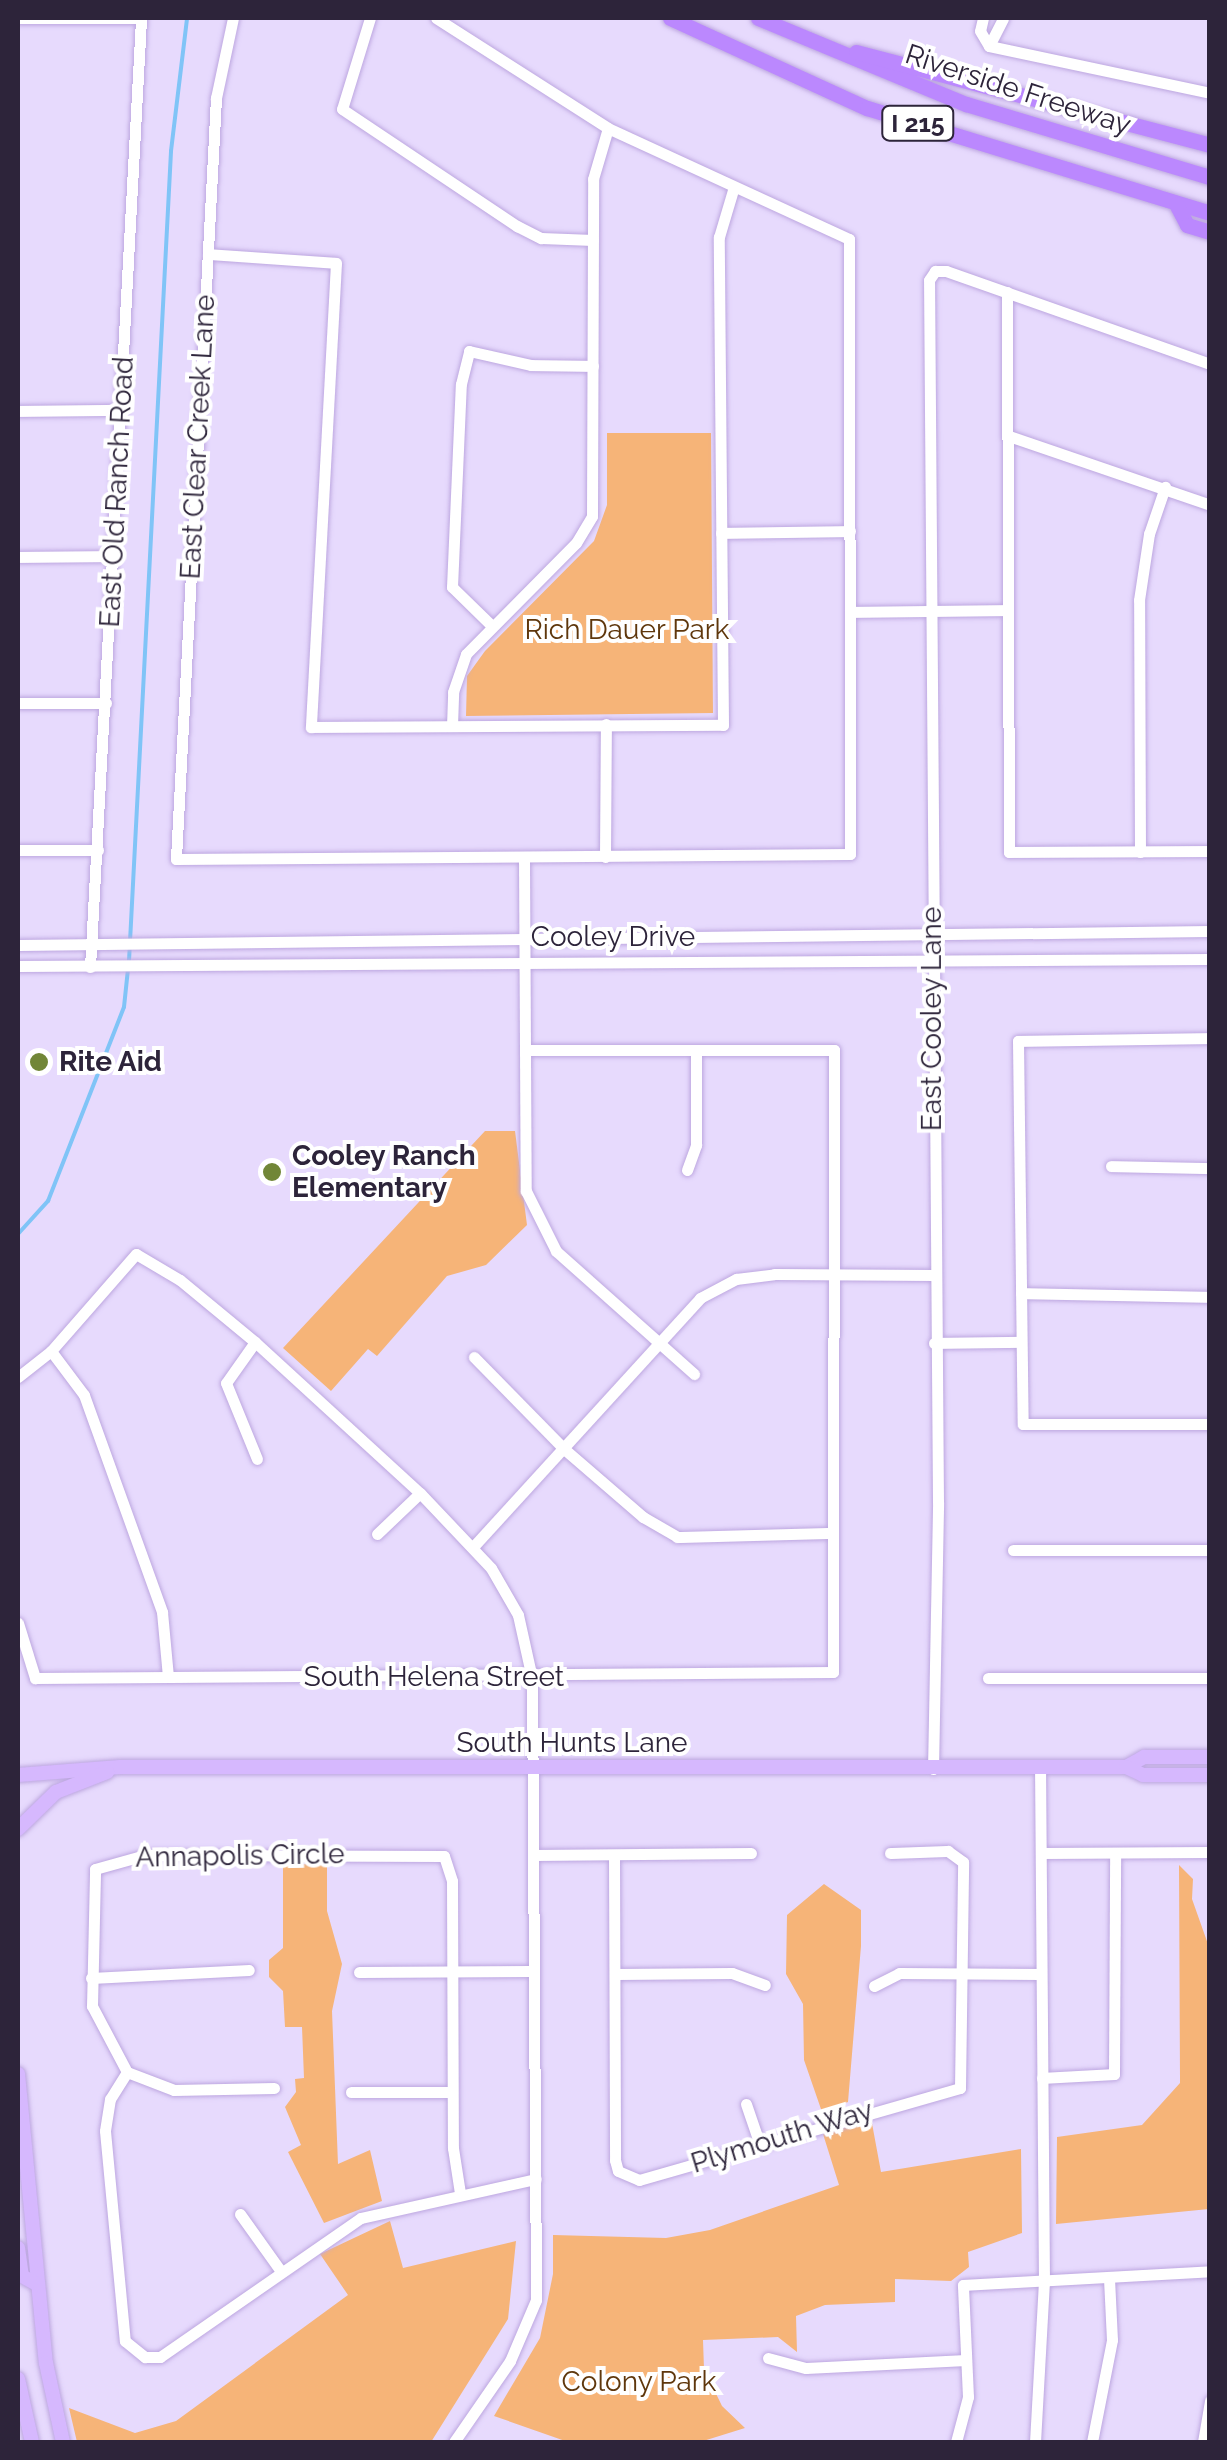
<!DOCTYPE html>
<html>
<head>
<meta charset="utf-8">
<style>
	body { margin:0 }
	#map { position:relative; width:1227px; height:2460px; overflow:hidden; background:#e7dafd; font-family:Raleway,sans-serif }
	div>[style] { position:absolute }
	.green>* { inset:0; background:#f6b478 }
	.stream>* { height:4px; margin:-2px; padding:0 2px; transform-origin:2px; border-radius:2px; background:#80c4f7 }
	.roads { filter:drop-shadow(0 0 2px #bda7e0) drop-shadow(0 0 2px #bda7e0) }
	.minor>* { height:11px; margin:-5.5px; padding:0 5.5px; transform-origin:5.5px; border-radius:5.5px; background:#fff }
	.major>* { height:14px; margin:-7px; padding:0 7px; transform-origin:7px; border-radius:7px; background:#d6b8fe }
	.highway>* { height:15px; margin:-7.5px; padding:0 7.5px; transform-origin:7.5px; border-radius:7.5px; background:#bb88fe }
	.dots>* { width:28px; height:28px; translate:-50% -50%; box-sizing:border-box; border:5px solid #fff; border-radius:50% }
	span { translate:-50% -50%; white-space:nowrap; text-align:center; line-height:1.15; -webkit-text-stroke:8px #fff; paint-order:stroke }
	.shield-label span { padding:2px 8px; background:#fff; border:2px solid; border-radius:8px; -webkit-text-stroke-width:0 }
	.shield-label { font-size:25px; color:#2d243a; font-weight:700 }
	.street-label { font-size:28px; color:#2d243a }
	.park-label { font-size:28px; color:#5f370c }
	.poi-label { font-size:28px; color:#2d243a; font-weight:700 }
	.left { translate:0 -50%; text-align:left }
	.frame { position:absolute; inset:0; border:20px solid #2d243a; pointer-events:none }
</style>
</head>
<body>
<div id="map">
	<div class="green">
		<div style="clip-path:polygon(607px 433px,711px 433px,713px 713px,466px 716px,467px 676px,485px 651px,594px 541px,607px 505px)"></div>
		<div style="clip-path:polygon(485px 1131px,515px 1131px,527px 1225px,486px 1265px,447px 1276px,377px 1356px,368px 1349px,331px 1391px,283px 1348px)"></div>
		<div style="clip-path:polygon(283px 1864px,327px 1864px,327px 1911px,342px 1964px,332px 2011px,338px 2164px,370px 2150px,382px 2201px,324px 2223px,288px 2152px,301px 2145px,285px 2107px,296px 2092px,295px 2079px,304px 2078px,302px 2027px,285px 2027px,283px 1991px,269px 1977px,269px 1960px,283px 1948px)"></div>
		<div style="clip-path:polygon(1179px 1865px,1193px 1879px,1192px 1899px,1209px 1947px,1209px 2209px,1056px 2224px,1057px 2137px,1142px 2125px,1180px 2083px)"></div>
		<div style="clip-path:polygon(824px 1884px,861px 1910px,861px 1946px,848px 2102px,822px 2112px,804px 2060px,803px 2004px,786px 1974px,787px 1915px)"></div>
		<div style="clip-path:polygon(871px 2118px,881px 2172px,1021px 2149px,1022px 2233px,968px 2252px,969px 2267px,951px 2281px,895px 2279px,895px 2302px,825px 2305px,796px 2316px,797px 2352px,778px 2337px,703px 2340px,704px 2369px,722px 2406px,745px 2428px,700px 2442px,568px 2442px,494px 2416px,540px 2338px,553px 2274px,553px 2235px,666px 2238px,710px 2230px,839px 2185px,823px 2134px)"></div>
		<div style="clip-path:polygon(390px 2221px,403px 2268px,516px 2241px,508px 2319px,431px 2442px,77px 2442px,69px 2408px,135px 2433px,176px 2421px,348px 2295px,320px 2254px)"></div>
	</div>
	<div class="stream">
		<div style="left:129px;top:961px;width:811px;rotate:-87.03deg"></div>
		<div style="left:171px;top:151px;width:134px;rotate:-83.1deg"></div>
		<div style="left:18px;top:1234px;width:45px;rotate:-47.7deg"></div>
		<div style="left:48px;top:1201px;width:208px;rotate:-68.6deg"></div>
		<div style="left:124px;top:1007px;width:37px;rotate:-84deg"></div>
	</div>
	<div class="roads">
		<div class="minor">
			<div style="left:18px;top:18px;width:123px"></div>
			<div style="left:233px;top:18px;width:82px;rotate:102deg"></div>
			<div style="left:216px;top:98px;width:762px;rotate:93.01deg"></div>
			<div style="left:176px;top:859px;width:674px;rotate:-0.43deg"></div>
			<div style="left:850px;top:854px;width:615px;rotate:-90.09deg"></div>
			<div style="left:849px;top:239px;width:265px;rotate:-155.3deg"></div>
			<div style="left:608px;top:128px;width:204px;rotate:-147.4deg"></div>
			<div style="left:370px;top:18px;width:95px;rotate:107.1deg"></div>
			<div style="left:342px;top:109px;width:211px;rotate:33.8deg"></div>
			<div style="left:517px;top:226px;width:27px;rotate:27deg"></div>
			<div style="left:541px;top:238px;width:52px;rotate:2.2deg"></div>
			<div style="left:983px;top:18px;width:13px;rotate:103deg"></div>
			<div style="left:980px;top:31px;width:17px;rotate:59deg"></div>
			<div style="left:989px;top:46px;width:226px;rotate:12deg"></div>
			<div style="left:989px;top:46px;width:31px;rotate:-63deg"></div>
			<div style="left:208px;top:254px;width:128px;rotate:4deg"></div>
			<div style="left:336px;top:263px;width:465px;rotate:93.1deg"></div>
			<div style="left:311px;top:727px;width:412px;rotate:-0.3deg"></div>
			<div style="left:723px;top:725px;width:488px;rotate:-90.5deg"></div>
			<div style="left:719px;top:237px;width:49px;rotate:-73.4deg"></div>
			<div style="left:1007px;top:292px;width:560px;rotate:89.8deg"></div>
			<div style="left:1009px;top:852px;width:201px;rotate:-0.3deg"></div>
			<div style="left:18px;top:411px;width:104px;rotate:-0.6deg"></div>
			<div style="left:1009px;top:436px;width:213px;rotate:18.9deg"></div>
			<div style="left:721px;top:533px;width:129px;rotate:-0.9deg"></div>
			<div style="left:18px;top:557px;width:96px;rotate:-0.6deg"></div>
			<div style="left:850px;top:612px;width:158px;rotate:-0.7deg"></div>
			<div style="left:492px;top:626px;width:56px;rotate:-135.7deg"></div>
			<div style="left:452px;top:587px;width:203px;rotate:-87.5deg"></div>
			<div style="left:461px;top:384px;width:34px;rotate:-76deg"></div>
			<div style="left:469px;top:351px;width:64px;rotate:12.7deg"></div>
			<div style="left:531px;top:365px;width:62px;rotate:0.9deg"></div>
			<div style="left:18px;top:703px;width:88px"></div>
			<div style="left:452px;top:726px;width:34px;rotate:-88deg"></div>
			<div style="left:453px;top:692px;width:40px;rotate:-71.1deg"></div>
			<div style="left:466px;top:654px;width:156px;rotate:-45.3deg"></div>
			<div style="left:576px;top:543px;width:31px;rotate:-59deg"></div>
			<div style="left:592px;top:516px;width:337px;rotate:-89.8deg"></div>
			<div style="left:593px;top:179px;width:53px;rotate:-73.6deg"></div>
			<div style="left:18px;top:850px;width:80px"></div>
			<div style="left:1140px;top:852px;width:252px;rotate:-90.2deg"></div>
			<div style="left:1139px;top:600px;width:67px;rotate:-81.4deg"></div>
			<div style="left:1149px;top:534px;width:50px;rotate:-71.2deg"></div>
			<div style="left:524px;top:857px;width:334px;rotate:89.7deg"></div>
			<div style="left:526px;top:1191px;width:67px;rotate:63.4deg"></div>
			<div style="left:556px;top:1251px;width:185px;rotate:41.7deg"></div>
			<div style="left:605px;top:857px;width:133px;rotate:-89.6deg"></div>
			<div style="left:18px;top:945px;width:1192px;rotate:-0.67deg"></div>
			<div style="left:18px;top:966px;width:1192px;rotate:-0.34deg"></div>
			<div style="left:90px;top:967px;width:950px;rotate:-86.92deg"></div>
			<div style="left:1210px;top:1038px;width:192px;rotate:179.1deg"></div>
			<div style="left:1018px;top:1041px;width:383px;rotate:89.3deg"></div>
			<div style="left:1023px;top:1424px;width:187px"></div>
			<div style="left:1111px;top:1166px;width:99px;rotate:1.2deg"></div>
			<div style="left:687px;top:1170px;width:27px;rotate:-70deg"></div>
			<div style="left:696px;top:1145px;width:95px;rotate:-90deg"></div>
			<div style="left:1021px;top:1293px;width:189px;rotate:1.2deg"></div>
			<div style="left:255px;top:1342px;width:50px;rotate:125.3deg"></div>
			<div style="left:226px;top:1383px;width:82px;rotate:67.8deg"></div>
			<div style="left:934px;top:1343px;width:87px;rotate:-0.7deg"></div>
			<div style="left:51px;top:1351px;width:55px;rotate:53.1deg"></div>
			<div style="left:84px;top:1395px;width:231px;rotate:70.2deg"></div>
			<div style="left:162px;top:1612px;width:65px;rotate:84.7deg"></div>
			<div style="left:474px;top:1357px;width:127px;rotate:45.6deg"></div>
			<div style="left:563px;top:1448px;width:106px;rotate:40.8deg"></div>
			<div style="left:643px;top:1517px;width:39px;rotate:30deg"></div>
			<div style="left:677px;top:1537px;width:154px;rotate:-1.5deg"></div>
			<div style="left:18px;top:1377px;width:42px;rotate:-38.2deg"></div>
			<div style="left:51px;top:1351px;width:129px;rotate:-48.8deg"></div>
			<div style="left:136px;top:1254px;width:51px;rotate:30.6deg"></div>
			<div style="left:180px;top:1280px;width:97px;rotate:39.6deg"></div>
			<div style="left:255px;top:1342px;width:224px;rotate:42.5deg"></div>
			<div style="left:420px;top:1493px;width:103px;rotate:46.6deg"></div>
			<div style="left:491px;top:1568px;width:54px;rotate:60.1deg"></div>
			<div style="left:518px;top:1615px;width:65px;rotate:77.5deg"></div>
			<div style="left:532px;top:1678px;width:622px;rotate:89.63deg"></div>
			<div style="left:536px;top:2300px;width:66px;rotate:113.1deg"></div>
			<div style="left:510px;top:2361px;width:98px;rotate:124.7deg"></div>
			<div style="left:377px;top:1534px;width:59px;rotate:-43.6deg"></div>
			<div style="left:473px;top:1547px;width:337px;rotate:-47.6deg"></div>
			<div style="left:700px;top:1298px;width:41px;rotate:-27.8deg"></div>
			<div style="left:736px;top:1279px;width:38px;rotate:-7deg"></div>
			<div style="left:774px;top:1274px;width:160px;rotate:0.4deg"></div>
			<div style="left:1013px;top:1550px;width:197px"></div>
			<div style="left:18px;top:1623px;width:58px;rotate:72.8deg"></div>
			<div style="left:35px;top:1678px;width:798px;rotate:-0.43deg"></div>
			<div style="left:833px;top:1672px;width:622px;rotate:-89.91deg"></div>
			<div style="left:834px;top:1050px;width:309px;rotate:180deg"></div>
			<div style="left:988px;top:1678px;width:222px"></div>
			<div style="left:933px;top:1769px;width:267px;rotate:-88.9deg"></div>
			<div style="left:938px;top:1502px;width:1222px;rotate:-90.42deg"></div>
			<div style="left:929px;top:280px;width:11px;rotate:-56deg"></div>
			<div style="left:935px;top:271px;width:11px"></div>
			<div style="left:946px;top:271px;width:280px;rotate:19.4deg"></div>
			<div style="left:1041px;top:1853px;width:169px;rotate:-0.3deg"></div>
			<div style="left:533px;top:1855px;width:218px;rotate:-0.5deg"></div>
			<div style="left:614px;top:1855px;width:305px;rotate:89.8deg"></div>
			<div style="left:615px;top:2160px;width:11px;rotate:75deg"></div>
			<div style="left:618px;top:2171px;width:23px;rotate:23deg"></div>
			<div style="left:639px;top:2180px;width:334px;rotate:-16deg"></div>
			<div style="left:960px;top:2088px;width:226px;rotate:-89.2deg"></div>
			<div style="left:963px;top:1862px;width:19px;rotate:-144deg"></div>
			<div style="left:948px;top:1851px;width:58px;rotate:178deg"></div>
			<div style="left:359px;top:1972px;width:172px;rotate:-0.3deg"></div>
			<div style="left:616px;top:1974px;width:116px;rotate:-0.5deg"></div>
			<div style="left:732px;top:1973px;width:35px;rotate:20deg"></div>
			<div style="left:91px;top:1978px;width:158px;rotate:-2.9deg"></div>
			<div style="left:874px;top:1986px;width:28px;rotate:-27deg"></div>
			<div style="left:899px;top:1973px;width:141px;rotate:0.4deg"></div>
			<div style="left:127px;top:2072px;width:32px;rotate:122deg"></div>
			<div style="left:110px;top:2099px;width:32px;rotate:99deg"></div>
			<div style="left:105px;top:2131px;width:211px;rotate:84.6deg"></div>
			<div style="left:125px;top:2341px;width:26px;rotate:39deg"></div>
			<div style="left:145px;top:2357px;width:15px"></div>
			<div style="left:160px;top:2357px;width:244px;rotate:-34.7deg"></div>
			<div style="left:361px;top:2218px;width:179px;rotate:-12.6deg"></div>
			<div style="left:1042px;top:2078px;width:72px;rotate:-3.2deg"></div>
			<div style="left:1114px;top:2074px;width:221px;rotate:-89.7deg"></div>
			<div style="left:274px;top:2088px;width:100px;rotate:178.9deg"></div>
			<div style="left:174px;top:2090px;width:50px;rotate:-159deg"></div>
			<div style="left:127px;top:2072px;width:75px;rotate:-117.9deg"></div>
			<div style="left:92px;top:2006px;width:137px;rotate:-88.7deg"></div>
			<div style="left:95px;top:1869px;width:52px;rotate:-15.6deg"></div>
			<div style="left:145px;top:1855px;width:299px;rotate:0.2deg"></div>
			<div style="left:444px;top:1856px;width:26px;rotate:72deg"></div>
			<div style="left:452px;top:1881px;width:267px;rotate:89.8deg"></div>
			<div style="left:453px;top:2148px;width:46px;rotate:81.2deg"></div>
			<div style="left:351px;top:2092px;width:101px"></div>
			<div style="left:746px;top:2104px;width:43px;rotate:71.1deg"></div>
			<div style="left:240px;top:2214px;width:69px;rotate:54.5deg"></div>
			<div style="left:768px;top:2358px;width:39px;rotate:15deg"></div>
			<div style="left:806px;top:2368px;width:160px;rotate:-2.9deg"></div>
			<div style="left:956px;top:2442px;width:47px;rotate:-75.1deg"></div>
			<div style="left:968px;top:2397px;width:112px;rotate:-92.6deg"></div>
			<div style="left:963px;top:2285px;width:247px;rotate:-3.2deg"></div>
			<div style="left:1035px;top:2442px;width:159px;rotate:-86.8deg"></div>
			<div style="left:1044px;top:2283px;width:516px;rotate:-90.44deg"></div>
			<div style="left:1092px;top:2442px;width:104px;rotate:-78.9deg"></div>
			<div style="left:1112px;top:2340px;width:61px;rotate:-92.8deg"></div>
			<div style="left:1203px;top:2442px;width:42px;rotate:-80.3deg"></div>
		</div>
		<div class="major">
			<div style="left:1126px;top:1767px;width:21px;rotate:-29deg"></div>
			<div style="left:1144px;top:1757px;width:66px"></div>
			<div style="left:18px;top:1775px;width:102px;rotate:-4.5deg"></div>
			<div style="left:120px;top:1767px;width:1006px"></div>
			<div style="left:1126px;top:1767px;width:19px;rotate:25deg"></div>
			<div style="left:1143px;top:1775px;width:67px"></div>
			<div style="left:18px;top:1829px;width:53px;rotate:-44.2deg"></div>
			<div style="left:56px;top:1792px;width:55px;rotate:-21.4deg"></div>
			<div style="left:18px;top:2074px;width:290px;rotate:84.5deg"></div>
			<div style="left:46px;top:2363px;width:81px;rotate:77.9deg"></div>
			<div style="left:18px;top:2248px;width:28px;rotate:82deg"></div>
			<div style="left:22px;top:2276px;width:18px;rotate:29deg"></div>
			<div style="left:18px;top:2379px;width:65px;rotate:77.5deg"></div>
		</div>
		<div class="highway">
			<div style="left:670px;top:18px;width:217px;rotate:24.6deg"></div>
			<div style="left:867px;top:108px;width:359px;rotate:17deg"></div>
			<div style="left:758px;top:18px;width:225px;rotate:22.5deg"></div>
			<div style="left:966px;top:104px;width:255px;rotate:16.7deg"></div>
			<div style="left:856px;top:52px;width:366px;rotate:14.7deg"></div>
			<div style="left:1176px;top:204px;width:24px;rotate:62deg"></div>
			<div style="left:1187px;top:225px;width:24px;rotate:17deg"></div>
		</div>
	</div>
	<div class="dots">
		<div style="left:39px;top:1062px;background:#718637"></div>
		<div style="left:272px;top:1172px;background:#718637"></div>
	</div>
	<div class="shield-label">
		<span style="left:918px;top:123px">I 215</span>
	</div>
	<div class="street-label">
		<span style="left:1018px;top:90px;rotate:18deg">Riverside Freeway</span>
		<span style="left:198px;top:437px;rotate:-87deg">East Clear Creek Lane</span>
		<span style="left:117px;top:492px;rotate:-87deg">East Old Ranch Road</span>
		<span style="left:613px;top:937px">Cooley Drive</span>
		<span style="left:932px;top:1019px;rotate:-90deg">East Cooley Lane</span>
		<span style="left:434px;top:1677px">South Helena Street</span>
		<span style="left:572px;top:1743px">South Hunts Lane</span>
		<span style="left:240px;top:1856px;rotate:-1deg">Annapolis Circle</span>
		<span style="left:782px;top:2137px;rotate:-17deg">Plymouth Way</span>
	</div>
	<div class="park-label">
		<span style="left:627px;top:630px">Rich Dauer Park</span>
		<span style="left:639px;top:2382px">Colony Park</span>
	</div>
	<div class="poi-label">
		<span class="left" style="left:59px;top:1062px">Rite Aid</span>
		<span class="left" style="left:292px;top:1172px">Cooley Ranch<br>Elementary</span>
	</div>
	<div class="frame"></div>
</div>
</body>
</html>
